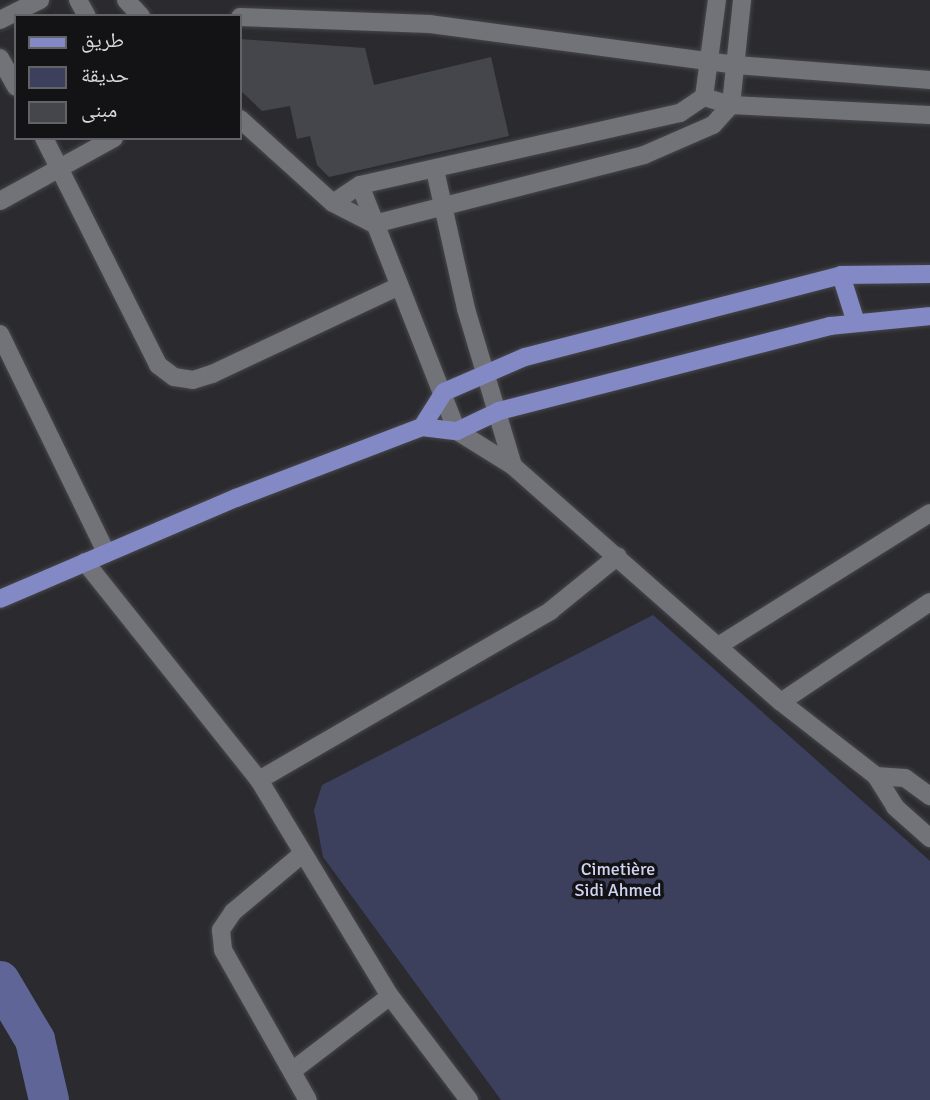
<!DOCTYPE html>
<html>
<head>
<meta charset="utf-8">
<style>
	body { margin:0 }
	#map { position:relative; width:930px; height:1100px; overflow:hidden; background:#2a2a2f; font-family:Signika,"Noto Naskh Arabic",sans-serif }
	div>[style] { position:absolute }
	.green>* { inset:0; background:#3c405d }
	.river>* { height:40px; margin:-20px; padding:0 20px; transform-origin:20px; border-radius:20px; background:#5f6596 }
	.building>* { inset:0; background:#45464b }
	.roads { filter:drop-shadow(0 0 2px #46474a) drop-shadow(0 0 2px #46474a) }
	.minor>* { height:18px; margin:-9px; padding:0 9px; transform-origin:9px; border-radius:9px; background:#727378 }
	.major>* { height:18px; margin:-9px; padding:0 9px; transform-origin:9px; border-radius:9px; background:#8389c5 }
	span { translate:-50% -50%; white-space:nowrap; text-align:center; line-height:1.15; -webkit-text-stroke:7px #131315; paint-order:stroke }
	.park-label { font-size:18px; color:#cfd4f3 }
	.legend { position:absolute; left:14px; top:14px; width:228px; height:126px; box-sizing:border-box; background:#131315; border:2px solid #626365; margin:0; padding:9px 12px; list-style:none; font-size:21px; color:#d9dadd }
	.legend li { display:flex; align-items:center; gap:14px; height:35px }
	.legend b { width:35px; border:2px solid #626365 }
</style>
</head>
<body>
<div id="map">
	<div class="green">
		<div style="clip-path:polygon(653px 615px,930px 861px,930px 1100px,501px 1100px,323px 857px,314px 810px,322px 785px)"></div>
	</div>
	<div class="river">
		<div style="left:0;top:981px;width:69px;rotate:59.3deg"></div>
		<div style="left:35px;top:1040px;width:62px;rotate:76.9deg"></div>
	</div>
	<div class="building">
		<div style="clip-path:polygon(240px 39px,365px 48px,374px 85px,491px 57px,509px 136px,329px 177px,317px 165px,310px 136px,297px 139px,290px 106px,262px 111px,240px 90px)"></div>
	</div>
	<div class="roads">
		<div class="minor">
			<div style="left:78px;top:0;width:18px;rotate:61deg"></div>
			<div style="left:126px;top:0;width:22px;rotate:47deg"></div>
			<div style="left:240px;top:17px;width:190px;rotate:2.1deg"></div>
			<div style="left:430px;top:24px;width:309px;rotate:7.6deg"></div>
			<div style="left:736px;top:65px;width:195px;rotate:4.4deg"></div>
			<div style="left:0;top:20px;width:45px;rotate:-26.6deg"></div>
			<div style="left:0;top:58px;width:33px;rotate:61deg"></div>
			<div style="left:704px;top:97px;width:28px;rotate:17deg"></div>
			<div style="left:731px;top:105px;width:199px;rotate:2.9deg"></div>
			<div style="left:240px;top:119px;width:125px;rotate:42.1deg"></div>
			<div style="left:333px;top:203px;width:46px;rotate:27.1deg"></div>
			<div style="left:374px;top:224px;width:279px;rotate:-14.3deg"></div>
			<div style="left:644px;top:155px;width:75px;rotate:-23.5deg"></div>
			<div style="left:713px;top:125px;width:27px;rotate:-48deg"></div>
			<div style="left:731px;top:105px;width:106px;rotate:-84deg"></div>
			<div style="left:44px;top:138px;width:254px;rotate:63.3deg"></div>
			<div style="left:158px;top:365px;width:20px;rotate:37deg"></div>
			<div style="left:174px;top:377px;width:19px;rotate:9deg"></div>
			<div style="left:193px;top:380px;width:20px;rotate:-18deg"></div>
			<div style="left:212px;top:374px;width:207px;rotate:-25.2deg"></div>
			<div style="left:435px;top:170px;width:142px;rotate:77.4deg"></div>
			<div style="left:466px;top:309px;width:164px;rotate:73.3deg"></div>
			<div style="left:360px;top:185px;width:264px;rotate:68.5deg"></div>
			<div style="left:457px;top:431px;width:66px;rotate:32deg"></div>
			<div style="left:513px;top:466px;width:357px;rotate:41.4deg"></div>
			<div style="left:781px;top:702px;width:120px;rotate:37.9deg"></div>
			<div style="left:876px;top:776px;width:36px;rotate:58deg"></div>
			<div style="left:895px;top:807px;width:47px;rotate:41.5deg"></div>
			<div style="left:0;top:201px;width:130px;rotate:-28.9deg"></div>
			<div style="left:333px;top:203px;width:32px;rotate:-34deg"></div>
			<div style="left:360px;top:185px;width:328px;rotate:-12.7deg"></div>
			<div style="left:680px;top:113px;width:29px;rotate:-34deg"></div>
			<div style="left:704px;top:97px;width:98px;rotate:-82.4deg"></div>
			<div style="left:0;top:334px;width:242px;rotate:64.1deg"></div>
			<div style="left:85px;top:562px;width:279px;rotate:51.4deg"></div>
			<div style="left:259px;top:780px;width:253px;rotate:58.8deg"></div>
			<div style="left:390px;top:996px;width:131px;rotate:52.8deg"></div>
			<div style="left:718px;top:646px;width:250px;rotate:-32.1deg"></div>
			<div style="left:781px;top:702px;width:179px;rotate:-33.9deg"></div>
			<div style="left:876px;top:776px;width:29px;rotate:4deg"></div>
			<div style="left:905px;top:778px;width:31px;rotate:36deg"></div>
			<div style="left:259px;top:780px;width:337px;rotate:-30.1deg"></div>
			<div style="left:550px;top:611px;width:87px;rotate:-39deg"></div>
			<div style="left:301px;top:855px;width:89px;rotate:140deg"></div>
			<div style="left:233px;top:912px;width:22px;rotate:124deg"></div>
			<div style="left:221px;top:930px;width:20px;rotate:84deg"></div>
			<div style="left:223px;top:950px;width:172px;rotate:60.5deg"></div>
			<div style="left:292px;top:1071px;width:123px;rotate:-37.4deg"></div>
		</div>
		<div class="major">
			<div style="left:841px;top:275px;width:50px;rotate:72.6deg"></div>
			<div style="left:422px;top:427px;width:41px;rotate:-57.8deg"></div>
			<div style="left:444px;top:392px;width:88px;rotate:-23.4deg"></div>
			<div style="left:525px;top:357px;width:326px;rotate:-14.5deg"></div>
			<div style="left:841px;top:275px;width:89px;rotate:-0.6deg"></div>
			<div style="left:0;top:599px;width:257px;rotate:-23.2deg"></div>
			<div style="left:236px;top:498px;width:199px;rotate:-20.9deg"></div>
			<div style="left:422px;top:427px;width:35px;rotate:7deg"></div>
			<div style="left:457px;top:431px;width:47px;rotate:-25.5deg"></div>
			<div style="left:499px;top:411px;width:342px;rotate:-14.4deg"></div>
			<div style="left:830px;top:326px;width:100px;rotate:-5.7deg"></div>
		</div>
	</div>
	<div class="park-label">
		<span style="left:618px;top:880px">Cimetière<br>Sidi Ahmed</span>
	</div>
	<ul class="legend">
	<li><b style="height:9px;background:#8389c5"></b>طريق</li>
	<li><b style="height:19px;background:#3c405d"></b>حديقة</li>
	<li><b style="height:19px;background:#45464b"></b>مبنى</li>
	</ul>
</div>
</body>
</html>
